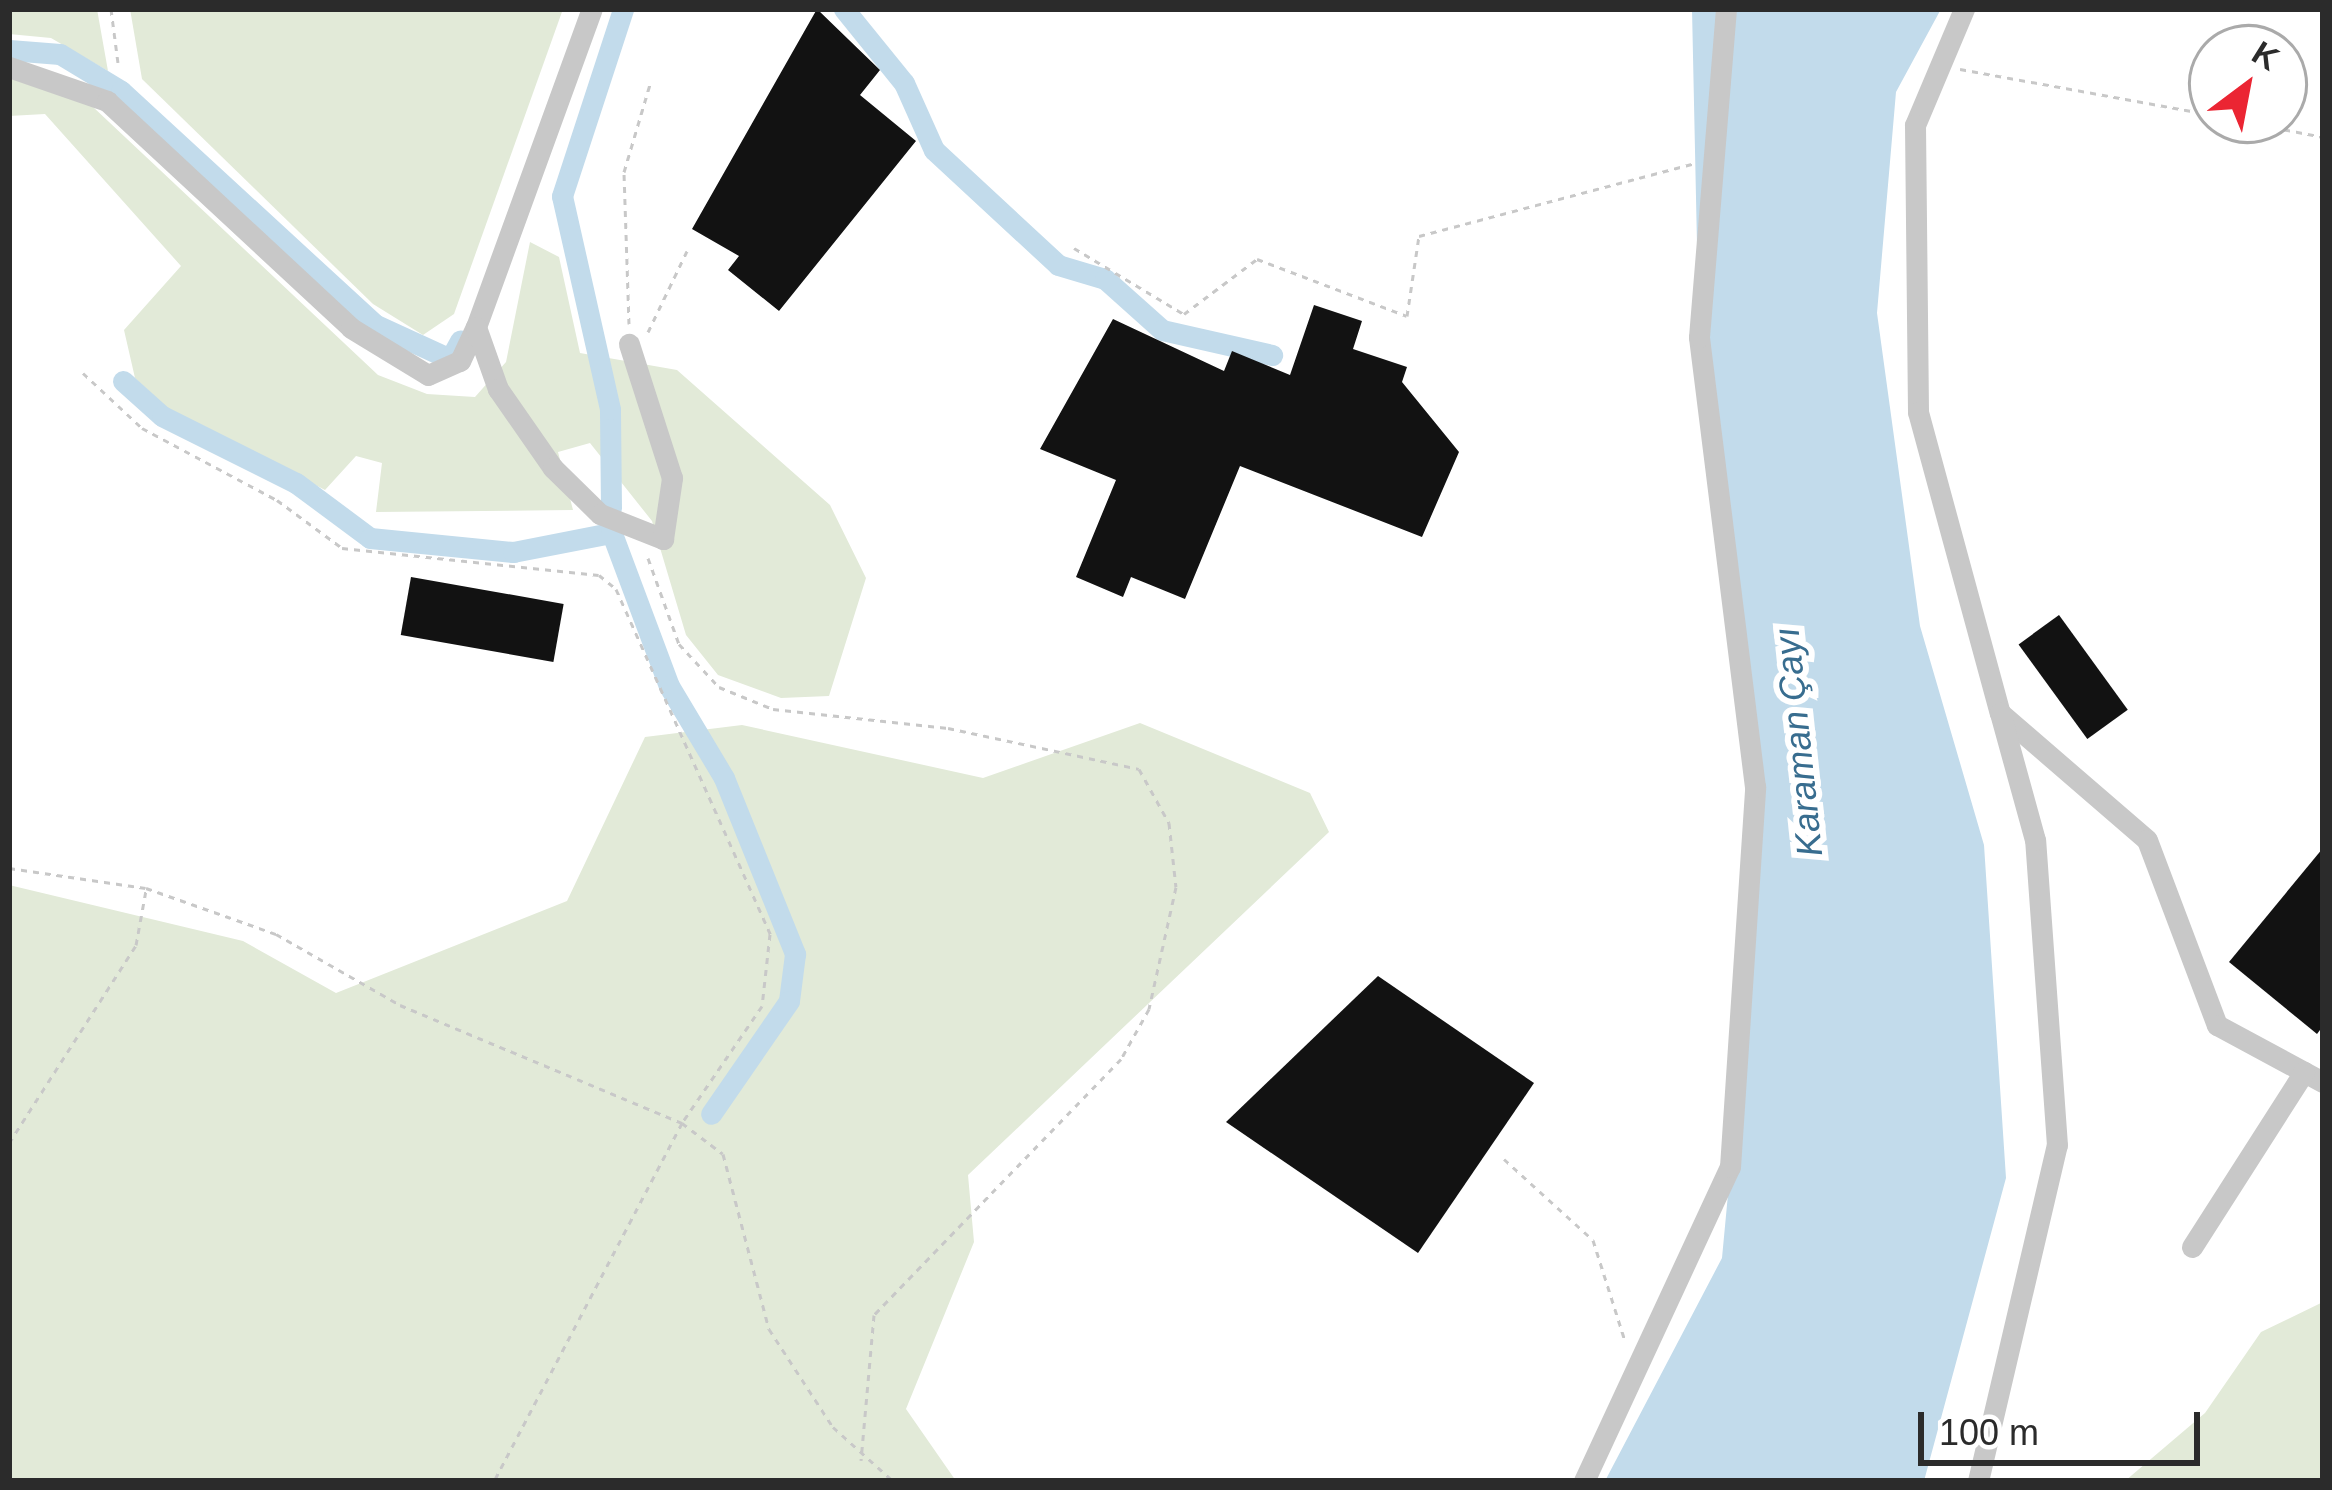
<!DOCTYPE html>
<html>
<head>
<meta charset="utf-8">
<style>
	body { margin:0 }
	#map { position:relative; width:2332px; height:1490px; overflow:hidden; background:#fff; font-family:Arial,sans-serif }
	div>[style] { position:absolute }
	.green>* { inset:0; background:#e2ead8 }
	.water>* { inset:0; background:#c2dbeb }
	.canal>* { height:21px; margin:-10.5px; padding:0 10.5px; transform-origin:10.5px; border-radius:10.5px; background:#c2dbeb }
	.building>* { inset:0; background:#121212; transform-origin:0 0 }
	.path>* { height:3px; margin-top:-1.5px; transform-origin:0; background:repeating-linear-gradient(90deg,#c8c8c8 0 6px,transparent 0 12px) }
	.minor>* { height:21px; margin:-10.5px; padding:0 10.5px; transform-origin:10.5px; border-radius:10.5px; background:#c8c8c8 }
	span { translate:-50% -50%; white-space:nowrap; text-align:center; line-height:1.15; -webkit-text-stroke:12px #fff; paint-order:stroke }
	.water-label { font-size:36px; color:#386d8f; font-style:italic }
	.frame { position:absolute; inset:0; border:12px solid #2b2b2b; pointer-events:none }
	.north { position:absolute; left:2188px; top:24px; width:120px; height:120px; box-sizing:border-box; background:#fff; border:3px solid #aaa; border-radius:50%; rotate:32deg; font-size:33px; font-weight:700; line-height:48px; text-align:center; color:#2b2b2b }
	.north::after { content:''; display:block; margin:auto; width:42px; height:54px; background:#eb2533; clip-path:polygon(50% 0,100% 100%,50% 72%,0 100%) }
	.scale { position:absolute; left:1918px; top:1412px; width:282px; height:54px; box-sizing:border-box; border:6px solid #2b2b2b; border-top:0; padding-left:15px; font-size:36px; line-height:42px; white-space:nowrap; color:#2b2b2b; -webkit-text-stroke:9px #fff; paint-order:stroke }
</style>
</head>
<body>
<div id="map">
	<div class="green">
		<div style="clip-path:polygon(9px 9px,97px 9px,108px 71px,51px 38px,9px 34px)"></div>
		<div style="clip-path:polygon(130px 9px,563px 9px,454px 314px,423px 335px,373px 304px,142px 79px)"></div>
		<div style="clip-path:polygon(9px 78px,92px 106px,378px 375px,427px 394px,475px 397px,506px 362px,530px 242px,559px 257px,580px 353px,677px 370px,830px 505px,866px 578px,829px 696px,781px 698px,718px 675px,686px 635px,652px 521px,590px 443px,558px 452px,573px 510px,376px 512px,382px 463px,356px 456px,325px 490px,167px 408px,135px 378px,124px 330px,181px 266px,45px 114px,9px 116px)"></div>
		<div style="clip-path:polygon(1140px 723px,1310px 793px,1329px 832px,968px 1175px,974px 1242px,906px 1409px,956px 1481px,9px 1481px,9px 885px,243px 941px,336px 993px,567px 901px,645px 737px,742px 725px,983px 778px)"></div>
		<div style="clip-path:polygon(2323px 1302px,2323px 1481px,2125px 1481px,2205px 1413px,2261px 1332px)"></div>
	</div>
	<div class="water">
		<div style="clip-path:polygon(1692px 9px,1941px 9px,1896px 92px,1877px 313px,1920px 626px,1984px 845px,2006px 1178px,1924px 1481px,1605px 1481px,1722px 1258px,1762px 833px,1700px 386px)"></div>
	</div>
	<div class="canal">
		<div style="left:844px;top:9px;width:95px;rotate:51deg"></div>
		<div style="left:904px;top:83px;width:73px;rotate:65.9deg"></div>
		<div style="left:934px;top:150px;width:169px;rotate:42.8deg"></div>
		<div style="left:1058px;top:265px;width:49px;rotate:16.6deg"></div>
		<div style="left:1105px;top:279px;width:76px;rotate:41.8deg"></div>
		<div style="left:1162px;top:330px;width:113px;rotate:12.8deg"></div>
		<div style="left:9px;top:50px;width:51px;rotate:4.5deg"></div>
		<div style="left:60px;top:54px;width:71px;rotate:31.2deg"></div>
		<div style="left:121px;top:91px;width:344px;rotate:42.6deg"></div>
		<div style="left:374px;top:324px;width:84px;rotate:24.7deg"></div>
		<div style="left:450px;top:359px;width:21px;rotate:-61deg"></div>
		<div style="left:123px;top:381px;width:52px;rotate:41.9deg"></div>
		<div style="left:162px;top:416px;width:150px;rotate:26.6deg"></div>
		<div style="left:296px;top:483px;width:92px;rotate:36.6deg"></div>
		<div style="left:370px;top:538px;width:144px;rotate:5.6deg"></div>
		<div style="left:513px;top:552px;width:100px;rotate:-11deg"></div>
		<div style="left:611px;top:508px;width:99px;rotate:-90.6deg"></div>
		<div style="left:610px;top:409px;width:218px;rotate:-102.7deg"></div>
		<div style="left:562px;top:196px;width:197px;rotate:-71.9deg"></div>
		<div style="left:611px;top:531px;width:165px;rotate:69.5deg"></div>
		<div style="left:669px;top:686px;width:107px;rotate:59.1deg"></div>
		<div style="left:724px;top:778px;width:190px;rotate:68deg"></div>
		<div style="left:795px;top:954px;width:47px;rotate:97.3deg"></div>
		<div style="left:789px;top:1001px;width:137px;rotate:124.6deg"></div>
	</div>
	<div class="building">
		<div style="clip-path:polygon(817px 9px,880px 70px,860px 95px,916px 141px,779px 311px,728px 270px,739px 256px,692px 229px)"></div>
		<div style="clip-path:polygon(1314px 305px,1362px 321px,1353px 349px,1407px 367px,1402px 382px,1459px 452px,1422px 537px,1240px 466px,1185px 599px,1131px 577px,1123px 597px,1076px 577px,1116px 480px,1040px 449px,1113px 319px,1224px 371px,1232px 351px,1290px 375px)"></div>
		<div style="left:411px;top:577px;width:155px;height:59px;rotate:10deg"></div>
		<div style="left:2059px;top:615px;width:117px;height:50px;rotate:54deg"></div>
		<div style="clip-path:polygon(2323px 848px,2323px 1026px,2317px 1034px,2229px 962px)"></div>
		<div style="clip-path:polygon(1378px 976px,1534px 1083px,1418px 1253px,1226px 1122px)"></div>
	</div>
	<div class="path">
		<div style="left:111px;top:9px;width:54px;rotate:82.6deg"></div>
		<div style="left:1960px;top:69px;width:256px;rotate:10.3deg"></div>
		<div style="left:2237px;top:120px;width:88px;rotate:11.2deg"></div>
		<div style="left:1074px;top:248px;width:128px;rotate:31deg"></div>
		<div style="left:1184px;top:314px;width:91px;rotate:-37deg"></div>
		<div style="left:1257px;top:259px;width:160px;rotate:20.8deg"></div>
		<div style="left:1407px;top:316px;width:81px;rotate:-81.5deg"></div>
		<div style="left:1419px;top:236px;width:285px;rotate:-14.8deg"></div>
		<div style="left:629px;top:324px;width:152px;rotate:-91.9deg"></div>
		<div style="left:624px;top:172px;width:92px;rotate:-73.5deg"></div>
		<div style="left:648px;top:332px;width:90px;rotate:-64.3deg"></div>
		<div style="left:83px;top:373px;width:81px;rotate:43deg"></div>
		<div style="left:142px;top:428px;width:153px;rotate:28.1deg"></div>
		<div style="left:277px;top:500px;width:81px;rotate:36.4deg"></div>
		<div style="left:342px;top:548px;width:258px;rotate:6deg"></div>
		<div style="left:599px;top:575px;width:22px;rotate:39deg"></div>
		<div style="left:616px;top:589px;width:378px;rotate:65.9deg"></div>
		<div style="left:770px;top:934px;width:72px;rotate:96.3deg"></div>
		<div style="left:762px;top:1006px;width:142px;rotate:124.4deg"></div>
		<div style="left:682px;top:1123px;width:404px;rotate:117.7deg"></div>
		<div style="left:648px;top:558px;width:91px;rotate:70.2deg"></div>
		<div style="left:679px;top:644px;width:59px;rotate:47.1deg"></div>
		<div style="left:719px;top:687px;width:58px;rotate:22.2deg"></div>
		<div style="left:773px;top:709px;width:176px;rotate:6.2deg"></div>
		<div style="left:948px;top:728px;width:195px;rotate:12.1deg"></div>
		<div style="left:1139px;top:769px;width:62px;rotate:60.9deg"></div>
		<div style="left:1169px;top:823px;width:64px;rotate:83.8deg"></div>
		<div style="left:1176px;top:887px;width:125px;rotate:102.5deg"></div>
		<div style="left:1149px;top:1009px;width:57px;rotate:119.2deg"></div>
		<div style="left:1121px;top:1059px;width:356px;rotate:134deg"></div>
		<div style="left:874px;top:1315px;width:146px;rotate:95.1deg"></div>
		<div style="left:9px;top:868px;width:138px;rotate:8.3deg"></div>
		<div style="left:146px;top:888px;width:138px;rotate:19.5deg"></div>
		<div style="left:276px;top:934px;width:143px;rotate:29.8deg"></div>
		<div style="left:400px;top:1005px;width:306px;rotate:22.7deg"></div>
		<div style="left:682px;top:1123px;width:51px;rotate:37.1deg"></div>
		<div style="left:723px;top:1154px;width:181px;rotate:75.3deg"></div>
		<div style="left:769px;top:1329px;width:117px;rotate:56.9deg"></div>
		<div style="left:833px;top:1427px;width:81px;rotate:42deg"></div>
		<div style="left:9px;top:1143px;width:235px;rotate:-57.3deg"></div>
		<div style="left:136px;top:945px;width:56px;rotate:-79.7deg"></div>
		<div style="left:1504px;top:1159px;width:120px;rotate:42.3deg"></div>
		<div style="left:1593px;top:1240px;width:106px;rotate:72.4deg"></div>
	</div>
	<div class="minor">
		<div style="left:1964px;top:9px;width:126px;rotate:112.9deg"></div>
		<div style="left:1915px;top:125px;width:287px;rotate:89.4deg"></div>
		<div style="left:1918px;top:412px;width:312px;rotate:74.8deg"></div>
		<div style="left:2000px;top:713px;width:194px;rotate:40.8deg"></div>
		<div style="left:2147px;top:840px;width:198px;rotate:69.3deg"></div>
		<div style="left:2217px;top:1025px;width:120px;rotate:28.3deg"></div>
		<div style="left:9px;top:67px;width:104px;rotate:19.1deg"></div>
		<div style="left:107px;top:101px;width:333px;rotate:42.9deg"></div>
		<div style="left:351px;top:328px;width:90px;rotate:31.4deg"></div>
		<div style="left:428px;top:375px;width:35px;rotate:-24deg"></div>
		<div style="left:460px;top:361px;width:38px;rotate:-65deg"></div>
		<div style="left:476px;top:327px;width:338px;rotate:-70deg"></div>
		<div style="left:476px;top:327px;width:66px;rotate:70.5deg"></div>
		<div style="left:498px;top:389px;width:96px;rotate:55.2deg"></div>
		<div style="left:553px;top:468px;width:66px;rotate:44.4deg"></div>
		<div style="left:600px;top:514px;width:68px;rotate:21.6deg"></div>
		<div style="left:663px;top:539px;width:62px;rotate:-81.6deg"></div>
		<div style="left:672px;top:478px;width:141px;rotate:-107.8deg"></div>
		<div style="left:2192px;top:1247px;width:208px;rotate:-57.4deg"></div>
		<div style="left:1584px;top:1481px;width:346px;rotate:-65.1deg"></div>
		<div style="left:1730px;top:1167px;width:381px;rotate:-86.2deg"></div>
		<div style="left:1755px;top:787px;width:453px;rotate:-97.1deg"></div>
		<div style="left:1699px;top:337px;width:329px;rotate:-85.3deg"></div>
		<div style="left:1978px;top:1481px;width:345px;rotate:-76.8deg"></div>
		<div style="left:2057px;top:1145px;width:306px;rotate:-94.1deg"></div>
		<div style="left:2035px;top:840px;width:132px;rotate:-105.4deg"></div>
	</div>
	<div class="water-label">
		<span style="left:1798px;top:742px;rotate:-96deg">Karaman Çayı</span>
	</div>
	<div class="frame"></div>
	<div class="north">K</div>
	<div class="scale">100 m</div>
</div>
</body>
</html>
